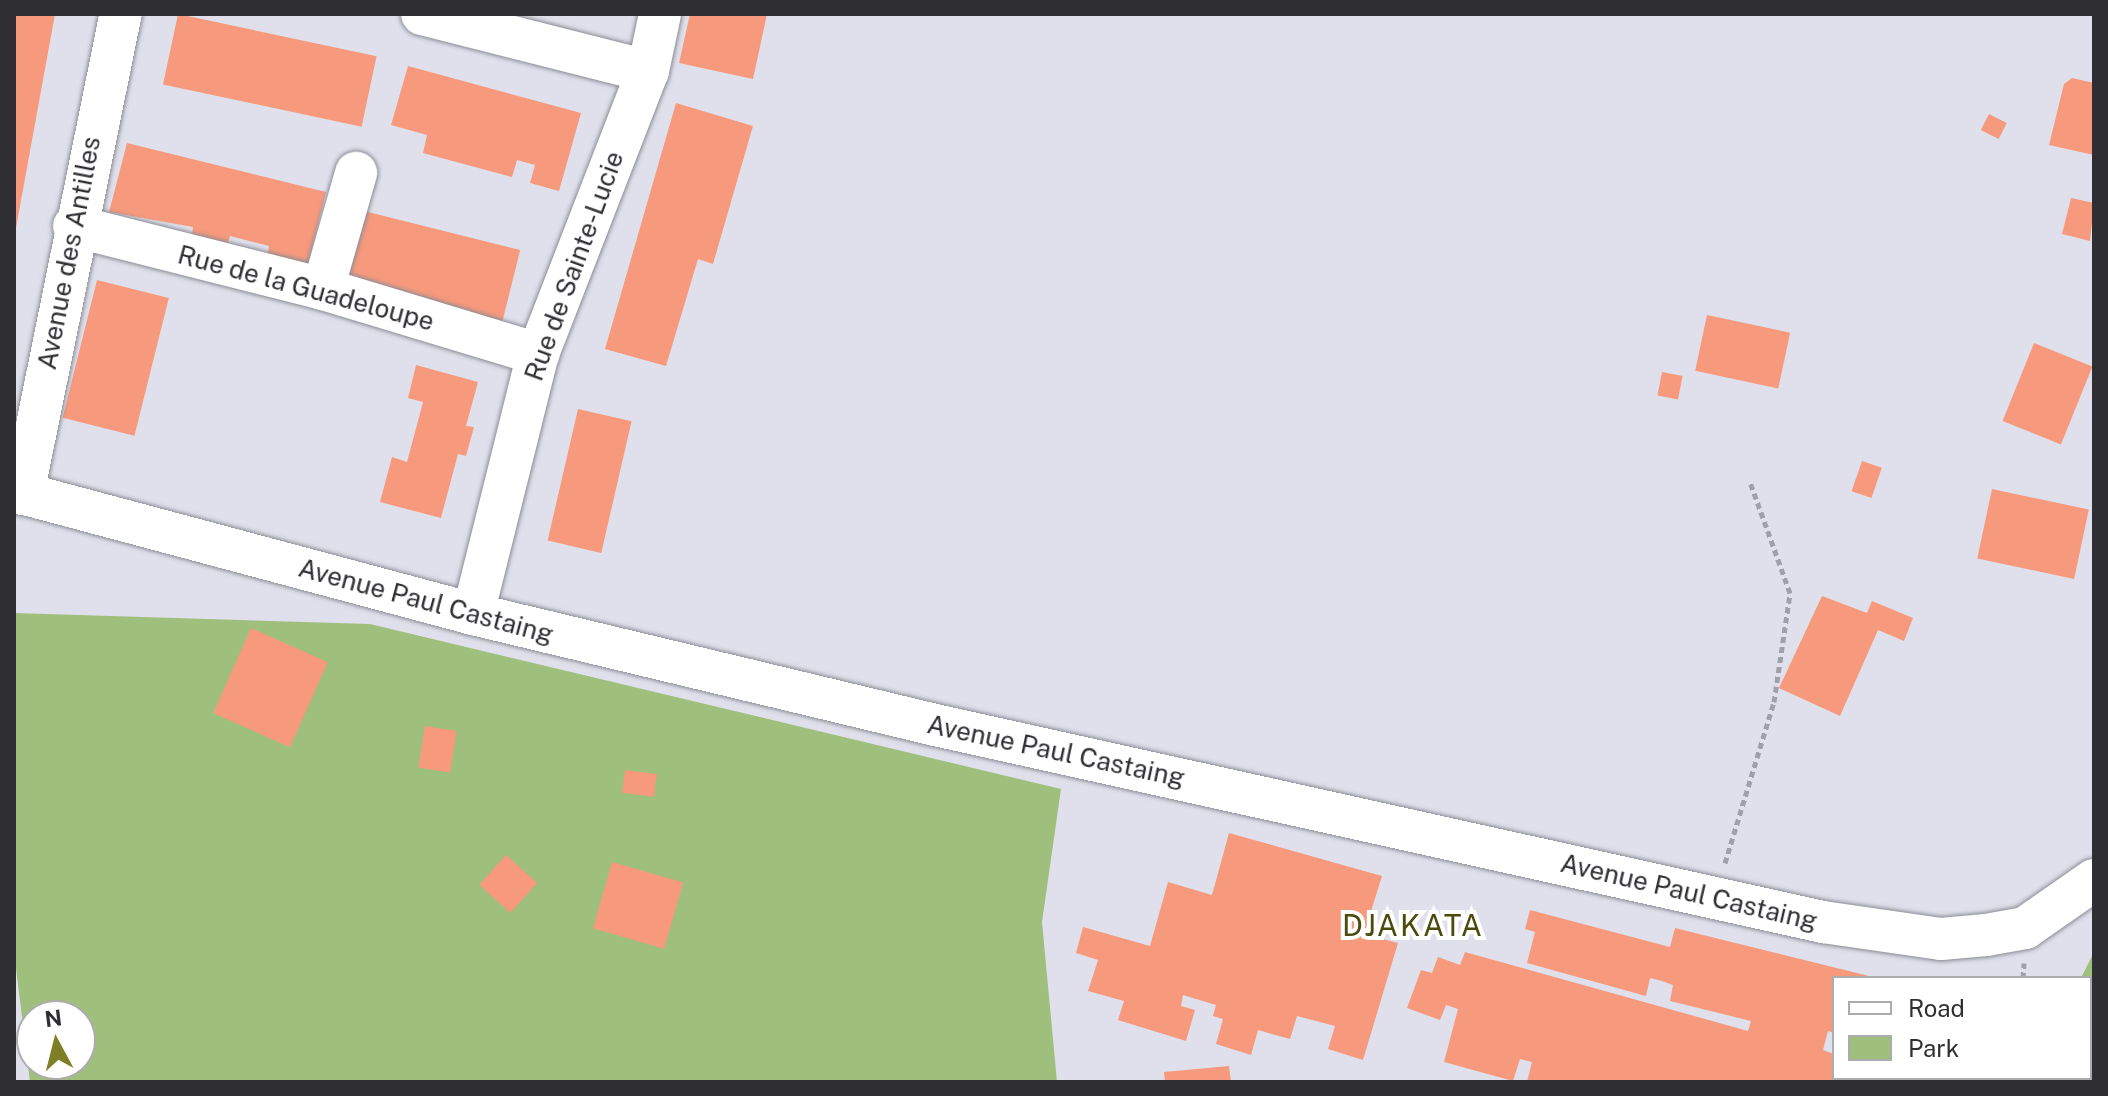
<!DOCTYPE html>
<html>
<head>
<meta charset="utf-8">
<style>
	body { margin:0 }
	#map { position:relative; width:2108px; height:1096px; overflow:hidden; background:#dfe0eb; font-family:"Public Sans",sans-serif }
	div>[style] { position:absolute }
	.green>* { inset:0; background:#9fbf7c }
	.building>* { inset:0; background:#f7997c; transform-origin:0 0 }
	.path>* { height:5px; margin-top:-2.5px; transform-origin:0; background:repeating-linear-gradient(90deg,#9fa0a9 0 6px,transparent 0 10px) }
	.roads { filter:drop-shadow(0 0 2px #8b8c96) drop-shadow(0 0 2px #8b8c96) }
	.minor>* { height:42px; margin:-21px; padding:0 21px; transform-origin:21px; border-radius:21px; background:#fff }
	span { translate:-50% -50%; white-space:nowrap; text-align:center; line-height:1.15; -webkit-text-stroke:8px #fff; paint-order:stroke }
	.street-label { font-size:26px; color:#2f2f33 }
	.quarter-label { font-size:30px; color:#4b4b0d; letter-spacing:2px }
	.frame { position:absolute; inset:0; border:16px solid #2f2f33; pointer-events:none }
	.legend { position:absolute; left:1832px; top:976px; width:260px; height:104px; box-sizing:border-box; background:#fff; border:2px solid #acacad; margin:0; padding:10px 14px; list-style:none; font-size:24px; color:#2f2f33 }
	.legend li { display:flex; align-items:center; gap:16px; height:40px }
	.legend b { width:40px; border:2px solid #acacad }
	.north { position:absolute; left:16px; top:1000px; width:80px; height:80px; box-sizing:border-box; background:#fff; border:2px solid #acacad; border-radius:50%; rotate:353deg; font-size:22px; font-weight:700; line-height:32px; text-align:center; color:#2f2f33 }
	.north::after { content:''; display:block; margin:auto; width:28px; height:36px; background:#7e7e27; clip-path:polygon(50% 0,100% 100%,50% 72%,0 100%) }
</style>
</head>
<body>
<div id="map">
	<div class="green">
		<div style="clip-path:polygon(evenodd,14px 613px,370px 624px,1061px 789px,1042px 922px,1057px 1082px,30px 1082px,14px 952px,14px 613px,32px 1016px,80px 1016px,80px 1064px,32px 1064px,32px 1016px)"></div>
		<div style="clip-path:polygon(2094px 952px,2094px 1082px,2029px 1082px,2090px 1078px,2090px 978px,2081px 978px)"></div>
	</div>
	<div class="building">
		<div style="clip-path:polygon(14px 14px,55px 14px,16px 228px,14px 228px)"></div>
		<div style="left:178px;top:14px;width:203px;height:72px;rotate:12deg"></div>
		<div style="clip-path:polygon(690px 14px,767px 14px,753px 79px,679px 63px)"></div>
		<div style="clip-path:polygon(408px 66px,581px 113px,559px 191px,530px 183px,535px 165px,517px 160px,512px 177px,423px 153px,427px 135px,391px 125px)"></div>
		<div style="clip-path:polygon(2072px 78px,2094px 83px,2094px 155px,2049px 145px,2064px 84px)"></div>
		<div style="clip-path:polygon(676px 103px,753px 126px,713px 264px,698px 259px,666px 366px,605px 349px)"></div>
		<div style="left:1989px;top:114px;width:20px;height:18px;rotate:27deg"></div>
		<div style="clip-path:polygon(127px 143px,326px 192px,307px 268px,267px 258px,269px 246px,230px 236px,228px 243px,192px 234px,193px 227px,109px 212px)"></div>
		<div style="clip-path:polygon(2071px 198px,2094px 203px,2090px 241px,2062px 234px)"></div>
		<div style="left:364px;top:211px;width:161px;height:77px;rotate:14deg"></div>
		<div style="left:97px;top:280px;width:74px;height:142px;rotate:14deg"></div>
		<div style="left:1707px;top:315px;width:85px;height:57px;rotate:12deg"></div>
		<div style="left:2034px;top:343px;width:63px;height:84px;rotate:22deg"></div>
		<div style="clip-path:polygon(416px 365px,478px 382px,466px 426px,474px 427px,466px 456px,458px 454px,441px 518px,380px 502px,392px 457px,407px 462px,423px 402px,408px 398px)"></div>
		<div style="left:1662px;top:372px;width:21px;height:24px;rotate:11deg"></div>
		<div style="left:578px;top:409px;width:55px;height:135px;rotate:13deg"></div>
		<div style="left:1862px;top:461px;width:21px;height:32px;rotate:19deg"></div>
		<div style="left:1992px;top:489px;width:99px;height:71px;rotate:12deg"></div>
		<div style="clip-path:polygon(1822px 596px,1867px 613px,1872px 601px,1913px 618px,1904px 641px,1878px 630px,1840px 716px,1779px 688px)"></div>
		<div style="left:251px;top:628px;width:84px;height:93px;rotate:24deg"></div>
		<div style="left:425px;top:726px;width:32px;height:42px;rotate:9deg"></div>
		<div style="left:625px;top:770px;width:32px;height:23px;rotate:7deg"></div>
		<div style="clip-path:polygon(1229px 833px,1382px 876px,1364px 934px,1398px 943px,1363px 1060px,1328px 1049px,1335px 1026px,1297px 1016px,1290px 1039px,1258px 1030px,1251px 1055px,1216px 1044px,1223px 1019px,1213px 1016px,1216px 1005px,1183px 995px,1181px 1006px,1195px 1010px,1186px 1041px,1118px 1020px,1124px 1001px,1088px 991px,1098px 960px,1076px 953px,1083px 927px,1150px 946px,1168px 882px,1212px 895px)"></div>
		<div style="left:506px;top:855px;width:42px;height:40px;rotate:42deg"></div>
		<div style="left:612px;top:862px;width:74px;height:69px;rotate:16deg"></div>
		<div style="clip-path:polygon(1530px 910px,1670px 947px,1675px 928px,1873px 977px,1834px 978px,1834px 1033px,1828px 1031px,1823px 1050px,1834px 1054px,1834px 1078px,1902px 1078px,1901px 1082px,1527px 1082px,1532px 1062px,1520px 1059px,1513px 1081px,1444px 1062px,1458px 1009px,1446px 1005px,1440px 1020px,1407px 1008px,1421px 970px,1432px 973px,1438px 957px,1460px 965px,1465px 952px,1748px 1031px,1751px 1021px,1670px 1001px,1673px 985px,1662px 981px,1650px 978px,1646px 996px,1527px 963px,1535px 932px,1525px 929px)"></div>
		<div style="clip-path:polygon(1229px 1066px,1231px 1082px,1165px 1082px,1164px 1072px)"></div>
	</div>
	<div class="path">
		<div style="left:1725px;top:863px;width:168px;rotate:-73.1deg"></div>
		<div style="left:1774px;top:702px;width:110px;rotate:-81.6deg"></div>
		<div style="left:1790px;top:593px;width:118px;rotate:-109.8deg"></div>
		<div style="left:2023px;top:978px;width:15px;rotate:-86deg"></div>
		<div style="left:2019px;top:1082px;width:4px;rotate:-90deg"></div>
	</div>
	<div class="roads">
		<div class="minor">
			<div style="left:422px;top:14px;width:233px;rotate:14.2deg"></div>
			<div style="left:74px;top:226px;width:257px;rotate:14.2deg"></div>
			<div style="left:323px;top:289px;width:225px;rotate:16.8deg"></div>
			<div style="left:323px;top:289px;width:121px;rotate:-74.1deg"></div>
			<div style="left:14px;top:491px;width:475px;rotate:15deg"></div>
			<div style="left:473px;top:614px;width:475px;rotate:13.5deg"></div>
			<div style="left:935px;top:725px;width:910px;rotate:12.51deg"></div>
			<div style="left:1823px;top:922px;width:119px;rotate:8.2deg"></div>
			<div style="left:1941px;top:939px;width:45px;rotate:-5.1deg"></div>
			<div style="left:1986px;top:935px;width:40px;rotate:-10deg"></div>
			<div style="left:2025px;top:928px;width:84px;rotate:-34.8deg"></div>
			<div style="left:23px;top:494px;width:490px;rotate:-78.5deg"></div>
			<div style="left:473px;top:614px;width:268px;rotate:-76deg"></div>
			<div style="left:538px;top:354px;width:304px;rotate:-68.8deg"></div>
			<div style="left:648px;top:71px;width:58px;rotate:-78.1deg"></div>
		</div>
	</div>
	<div class="street-label">
		<span style="left:69px;top:253px;rotate:-79deg">Avenue des Antilles</span>
		<span style="left:574px;top:266px;rotate:-70deg">Rue de Sainte-Lucie</span>
		<span style="left:306px;top:288px;rotate:15deg">Rue de la Guadeloupe</span>
		<span style="left:426px;top:601px;rotate:15deg">Avenue Paul Castaing</span>
		<span style="left:1056px;top:751px;rotate:12deg">Avenue Paul Castaing</span>
		<span style="left:1689px;top:892px;rotate:13deg">Avenue Paul Castaing</span>
	</div>
	<div class="quarter-label">
		<span style="left:1413px;top:925px">DJAKATA</span>
	</div>
	<div class="frame"></div>
	<ul class="legend">
	<li><b style="height:10px;background:#fff"></b>Road</li>
	<li><b style="height:22px;background:#9fbf7c"></b>Park</li>
	</ul>
	<div class="north">N</div>
</div>
</body>
</html>
